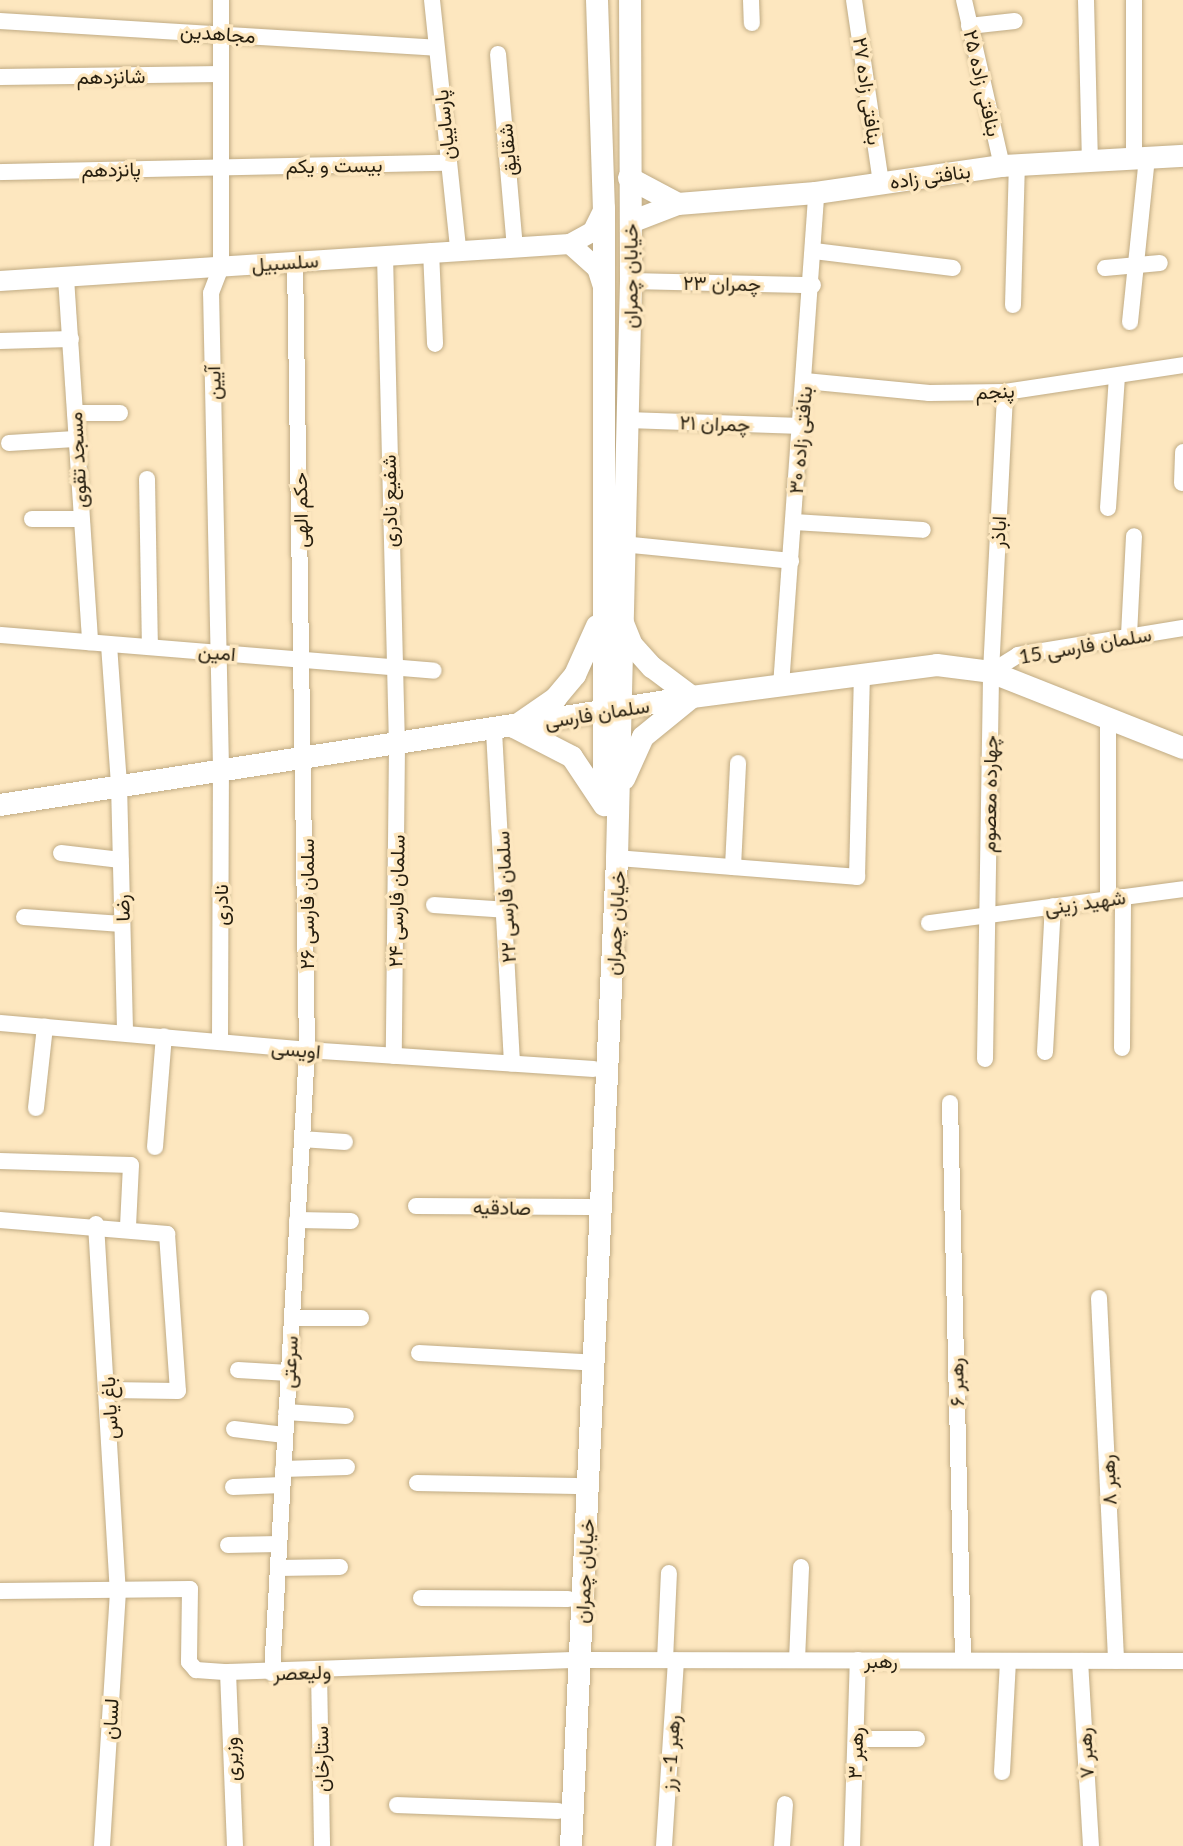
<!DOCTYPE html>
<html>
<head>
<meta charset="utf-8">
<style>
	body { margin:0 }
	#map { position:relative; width:1183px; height:1846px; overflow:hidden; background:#fde7bf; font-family:Lato,Vazirmatn,sans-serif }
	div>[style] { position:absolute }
	.roads { filter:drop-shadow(0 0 2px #c0ab84) drop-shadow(0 0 2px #c0ab84) }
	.minor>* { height:16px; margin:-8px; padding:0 8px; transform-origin:8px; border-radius:8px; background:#fff }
	.tertiary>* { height:20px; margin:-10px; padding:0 10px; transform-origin:10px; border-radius:10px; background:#fff }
	.secondary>* { height:22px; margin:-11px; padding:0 11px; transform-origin:11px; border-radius:11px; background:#fff }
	span { translate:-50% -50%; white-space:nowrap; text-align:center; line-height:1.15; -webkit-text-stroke:7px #fde7bf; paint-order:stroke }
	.street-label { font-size:20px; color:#261e0f }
</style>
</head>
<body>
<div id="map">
	<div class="roads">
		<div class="minor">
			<div style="left:432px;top:0;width:250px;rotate:84deg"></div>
			<div style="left:751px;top:0;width:23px;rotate:88deg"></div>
			<div style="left:854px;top:0;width:185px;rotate:81.6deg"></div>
			<div style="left:964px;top:0;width:170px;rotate:77.1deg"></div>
			<div style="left:1086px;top:0;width:160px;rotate:88.6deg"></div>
			<div style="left:0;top:21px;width:437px;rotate:3.5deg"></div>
			<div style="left:969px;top:26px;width:46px;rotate:-6.2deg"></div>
			<div style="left:498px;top:54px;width:194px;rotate:85deg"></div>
			<div style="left:0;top:77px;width:221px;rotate:-0.8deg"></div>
			<div style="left:1134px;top:158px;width:158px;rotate:-90deg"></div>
			<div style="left:0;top:172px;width:448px;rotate:-1.2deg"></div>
			<div style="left:431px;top:251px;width:93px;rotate:87.5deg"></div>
			<div style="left:814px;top:251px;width:140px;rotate:7deg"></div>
			<div style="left:385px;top:255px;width:491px;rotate:88.6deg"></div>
			<div style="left:397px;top:746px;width:310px;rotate:90.6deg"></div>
			<div style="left:1105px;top:268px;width:55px;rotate:-5.2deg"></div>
			<div style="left:66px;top:278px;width:365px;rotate:86.2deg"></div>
			<div style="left:631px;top:281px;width:182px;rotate:1.3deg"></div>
			<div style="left:1013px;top:305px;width:140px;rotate:-88.4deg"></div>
			<div style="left:1130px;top:322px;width:166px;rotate:-84.1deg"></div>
			<div style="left:0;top:341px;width:71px;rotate:-1.6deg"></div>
			<div style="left:805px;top:381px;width:125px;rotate:5.5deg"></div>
			<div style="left:929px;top:393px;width:76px;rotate:-0.8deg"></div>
			<div style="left:1005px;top:392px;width:180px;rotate:-8.6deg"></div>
			<div style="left:75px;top:413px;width:45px"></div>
			<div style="left:628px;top:420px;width:173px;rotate:2deg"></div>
			<div style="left:9px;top:443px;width:66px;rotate:-3.5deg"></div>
			<div style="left:147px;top:479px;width:168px;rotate:89deg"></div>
			<div style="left:1182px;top:483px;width:31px;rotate:-88deg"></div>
			<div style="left:1108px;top:508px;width:132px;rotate:-86.1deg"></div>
			<div style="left:32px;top:519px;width:47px"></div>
			<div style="left:794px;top:522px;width:129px;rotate:3.5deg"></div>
			<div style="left:622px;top:544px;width:170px;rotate:5.7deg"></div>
			<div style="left:0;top:635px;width:435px;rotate:4.7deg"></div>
			<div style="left:1129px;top:635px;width:99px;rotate:-87.1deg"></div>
			<div style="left:109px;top:645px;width:139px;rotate:85.9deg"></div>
			<div style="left:119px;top:784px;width:248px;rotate:88.6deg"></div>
			<div style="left:991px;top:672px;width:32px;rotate:-32deg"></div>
			<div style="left:1018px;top:655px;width:167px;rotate:-9.3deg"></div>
			<div style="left:781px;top:686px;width:494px;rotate:-85.9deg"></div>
			<div style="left:494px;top:731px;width:333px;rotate:86.9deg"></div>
			<div style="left:61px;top:853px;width:60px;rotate:6.7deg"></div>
			<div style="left:617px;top:858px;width:241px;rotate:4.5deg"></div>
			<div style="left:857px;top:877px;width:202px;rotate:-88.6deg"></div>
			<div style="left:733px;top:867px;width:104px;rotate:-87.2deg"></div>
			<div style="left:1108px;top:899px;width:180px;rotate:-90deg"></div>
			<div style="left:434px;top:905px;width:74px;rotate:3.9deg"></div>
			<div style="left:24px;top:917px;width:98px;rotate:4.1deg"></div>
			<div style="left:929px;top:923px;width:256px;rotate:-7.6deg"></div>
			<div style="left:0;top:1023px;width:308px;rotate:5deg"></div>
			<div style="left:307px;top:1050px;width:287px;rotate:3.8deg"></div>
			<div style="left:220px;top:1041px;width:273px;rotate:-89.8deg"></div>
			<div style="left:221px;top:768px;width:475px;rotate:-91.2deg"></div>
			<div style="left:211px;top:293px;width:28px;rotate:-69deg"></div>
			<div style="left:221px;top:267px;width:267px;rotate:-90deg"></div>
			<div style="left:1122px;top:1048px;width:151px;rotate:-89.6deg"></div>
			<div style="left:1045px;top:1052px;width:146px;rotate:-86.9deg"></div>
			<div style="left:985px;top:1059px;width:387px;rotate:-89.1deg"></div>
			<div style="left:991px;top:672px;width:280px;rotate:-87.1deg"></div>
			<div style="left:950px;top:1103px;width:557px;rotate:88.66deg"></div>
			<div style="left:36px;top:1108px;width:82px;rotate:-83.7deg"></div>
			<div style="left:302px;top:1139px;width:43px;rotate:4deg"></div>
			<div style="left:155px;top:1147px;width:111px;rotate:-85.4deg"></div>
			<div style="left:0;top:1161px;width:131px;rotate:1.7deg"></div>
			<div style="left:131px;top:1165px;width:62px;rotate:92.8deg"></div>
			<div style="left:416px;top:1206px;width:173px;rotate:0.3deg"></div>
			<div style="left:0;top:1220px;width:168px;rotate:4.8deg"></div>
			<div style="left:167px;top:1234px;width:157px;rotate:86deg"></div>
			<div style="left:178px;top:1391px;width:70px;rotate:-179.2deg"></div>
			<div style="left:297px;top:1220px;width:54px;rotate:1.1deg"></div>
			<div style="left:96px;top:1224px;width:368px;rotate:86.6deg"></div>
			<div style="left:118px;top:1591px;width:256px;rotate:93.6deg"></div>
			<div style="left:1099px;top:1298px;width:363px;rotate:87.3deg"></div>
			<div style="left:292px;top:1318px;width:69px"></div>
			<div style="left:419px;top:1353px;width:163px;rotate:3.2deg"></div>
			<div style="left:238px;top:1370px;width:51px;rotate:3.4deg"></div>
			<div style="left:286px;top:1412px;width:60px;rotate:3.8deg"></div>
			<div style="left:234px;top:1429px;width:51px;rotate:6.7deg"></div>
			<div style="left:283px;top:1469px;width:64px;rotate:-1.8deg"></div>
			<div style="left:417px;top:1483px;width:159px;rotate:1.1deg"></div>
			<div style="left:233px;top:1487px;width:49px;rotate:-2.3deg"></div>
			<div style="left:228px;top:1545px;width:51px;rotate:-1.1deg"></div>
			<div style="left:278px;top:1568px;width:62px;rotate:-0.9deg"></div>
			<div style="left:0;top:1591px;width:190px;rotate:-0.6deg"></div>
			<div style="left:190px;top:1589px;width:73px;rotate:90.8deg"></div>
			<div style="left:189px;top:1662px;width:11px;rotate:49deg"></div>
			<div style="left:196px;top:1670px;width:32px;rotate:4deg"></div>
			<div style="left:228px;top:1672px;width:352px;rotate:-2deg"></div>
			<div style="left:580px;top:1660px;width:603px;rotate:0.1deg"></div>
			<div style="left:421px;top:1598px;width:147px;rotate:0.4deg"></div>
			<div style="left:665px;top:1660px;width:87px;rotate:-87.4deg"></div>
			<div style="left:797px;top:1660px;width:93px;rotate:-87.5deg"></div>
			<div style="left:1080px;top:1661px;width:185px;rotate:86.6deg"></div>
			<div style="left:319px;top:1671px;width:175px;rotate:89deg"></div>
			<div style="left:228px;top:1672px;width:174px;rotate:87.7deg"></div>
			<div style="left:272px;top:1673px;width:624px;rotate:-86.78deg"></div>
			<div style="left:307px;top:1050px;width:789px;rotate:-90.87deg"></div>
			<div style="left:856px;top:1739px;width:61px"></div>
			<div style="left:1002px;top:1772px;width:111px;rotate:-86.9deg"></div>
			<div style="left:397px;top:1805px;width:161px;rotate:2.1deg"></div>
			<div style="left:664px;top:1846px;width:186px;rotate:-86.3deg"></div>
			<div style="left:782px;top:1846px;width:42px;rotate:-85.9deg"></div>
			<div style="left:852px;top:1846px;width:186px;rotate:-88.2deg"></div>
		</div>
		<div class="tertiary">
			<div style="left:570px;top:244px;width:36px;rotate:42deg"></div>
			<div style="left:597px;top:268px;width:19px;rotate:72deg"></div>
			<div style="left:0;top:281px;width:571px;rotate:-3.71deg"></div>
			<div style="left:570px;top:244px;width:26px;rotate:-29deg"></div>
			<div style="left:593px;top:231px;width:25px;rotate:-64deg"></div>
		</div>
		<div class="secondary">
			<div style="left:597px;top:0;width:208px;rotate:88.1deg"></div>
			<div style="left:604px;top:208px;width:578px;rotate:90deg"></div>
			<div style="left:629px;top:178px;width:55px;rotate:28deg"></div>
			<div style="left:631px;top:222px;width:50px;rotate:-21deg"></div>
			<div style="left:678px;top:204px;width:138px;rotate:-4.6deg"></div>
			<div style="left:816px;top:193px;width:188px;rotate:-8.3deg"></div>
			<div style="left:1002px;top:166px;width:181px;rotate:-3.2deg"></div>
			<div style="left:623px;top:623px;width:24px;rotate:68deg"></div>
			<div style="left:632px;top:645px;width:30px;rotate:48deg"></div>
			<div style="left:652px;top:667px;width:50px;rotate:36.9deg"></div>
			<div style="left:692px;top:697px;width:63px;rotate:140.8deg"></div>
			<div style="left:643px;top:737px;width:46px;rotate:114.3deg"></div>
			<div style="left:597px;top:626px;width:54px;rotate:114.2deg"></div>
			<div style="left:575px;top:675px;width:30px;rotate:130deg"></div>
			<div style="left:556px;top:698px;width:51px;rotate:145.4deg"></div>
			<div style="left:514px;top:727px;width:65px;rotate:27.3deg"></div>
			<div style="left:572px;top:757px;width:58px;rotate:56.3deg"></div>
			<div style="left:0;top:805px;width:700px;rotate:-8.87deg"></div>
			<div style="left:692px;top:697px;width:247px;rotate:-7.4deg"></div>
			<div style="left:937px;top:665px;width:54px;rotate:7.4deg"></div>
			<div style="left:991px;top:672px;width:206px;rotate:21.6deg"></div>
			<div style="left:571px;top:1846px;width:989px;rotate:-87.33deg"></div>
			<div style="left:617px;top:858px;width:577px;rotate:-88.61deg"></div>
			<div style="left:631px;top:281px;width:281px;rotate:-90.2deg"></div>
		</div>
	</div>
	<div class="street-label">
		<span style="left:218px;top:33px;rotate:4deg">مجاهدین</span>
		<span style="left:111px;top:76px;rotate:-1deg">شانزدهم</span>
		<span style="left:983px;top:83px;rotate:77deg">بنافتی زاده ۲۵</span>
		<span style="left:868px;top:91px;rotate:82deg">بنافتی زاده ۲۷</span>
		<span style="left:444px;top:125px;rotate:-96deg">پارساییان</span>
		<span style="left:507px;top:150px;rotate:-95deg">شقایق</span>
		<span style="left:334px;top:165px;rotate:-1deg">بیست و یکم</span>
		<span style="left:111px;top:169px;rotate:-1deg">پانزدهم</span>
		<span style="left:930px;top:176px;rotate:-8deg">بنافتی زاده</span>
		<span style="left:285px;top:262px;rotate:-4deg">سلسبیل</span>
		<span style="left:630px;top:276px;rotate:-90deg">خیابان چمران</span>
		<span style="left:722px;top:283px;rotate:1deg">چمران ۲۳</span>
		<span style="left:213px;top:383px;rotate:-91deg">آیین</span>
		<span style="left:995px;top:391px;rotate:-3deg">پنجم</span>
		<span style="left:715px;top:423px;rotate:2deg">چمران ۲۱</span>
		<span style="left:800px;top:440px;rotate:-85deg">بنافتی زاده ۳۰</span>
		<span style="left:77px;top:460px;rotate:-93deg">مسجد تقوی</span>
		<span style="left:389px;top:501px;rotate:-91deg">شفیع نادری</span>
		<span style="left:300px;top:510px;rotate:-91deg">حکم الهی</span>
		<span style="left:998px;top:532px;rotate:-87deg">اباذر</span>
		<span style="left:1085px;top:645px;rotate:-10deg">سلمان فارسی 15</span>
		<span style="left:217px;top:652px;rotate:5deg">امین</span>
		<span style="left:597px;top:713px;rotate:-9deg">سلمان فارسی</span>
		<span style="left:989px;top:794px;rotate:-89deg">چهارده معصوم</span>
		<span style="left:505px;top:897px;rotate:-93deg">سلمان فارسی ۲۲</span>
		<span style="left:396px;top:901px;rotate:-89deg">سلمان فارسی ۲۴</span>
		<span style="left:1085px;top:902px;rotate:-8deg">شهید زینی</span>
		<span style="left:306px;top:904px;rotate:-90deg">سلمان فارسی ۲۶</span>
		<span style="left:220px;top:905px;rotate:-90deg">نادری</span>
		<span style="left:122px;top:908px;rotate:-92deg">رضا</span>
		<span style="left:615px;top:923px;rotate:-87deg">خیابان چمران</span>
		<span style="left:296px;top:1049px;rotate:5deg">اویسی</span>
		<span style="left:502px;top:1207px;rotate:1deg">صادقیه</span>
		<span style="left:289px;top:1362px;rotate:-87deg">سرعتی</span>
		<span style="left:956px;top:1382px;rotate:-91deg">رهبر ۶</span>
		<span style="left:109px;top:1408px;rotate:-93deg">باغ یاس</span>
		<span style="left:1108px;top:1480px;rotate:-93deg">رهبر ۸</span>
		<span style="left:584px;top:1571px;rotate:-87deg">خیابان چمران</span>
		<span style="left:881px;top:1660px">رهبر</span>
		<span style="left:302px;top:1672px;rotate:-2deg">ولیعصر</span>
		<span style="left:110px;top:1719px;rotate:-87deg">لسان</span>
		<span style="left:670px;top:1753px;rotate:-86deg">رهبر 1- رز</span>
		<span style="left:855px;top:1753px;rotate:-88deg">رهبر ۳</span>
		<span style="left:1085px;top:1753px;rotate:-93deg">رهبر ۷</span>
		<span style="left:231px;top:1759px;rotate:-92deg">وزیری</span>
		<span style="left:321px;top:1759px;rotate:-91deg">ستارخان</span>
	</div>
</div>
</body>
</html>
